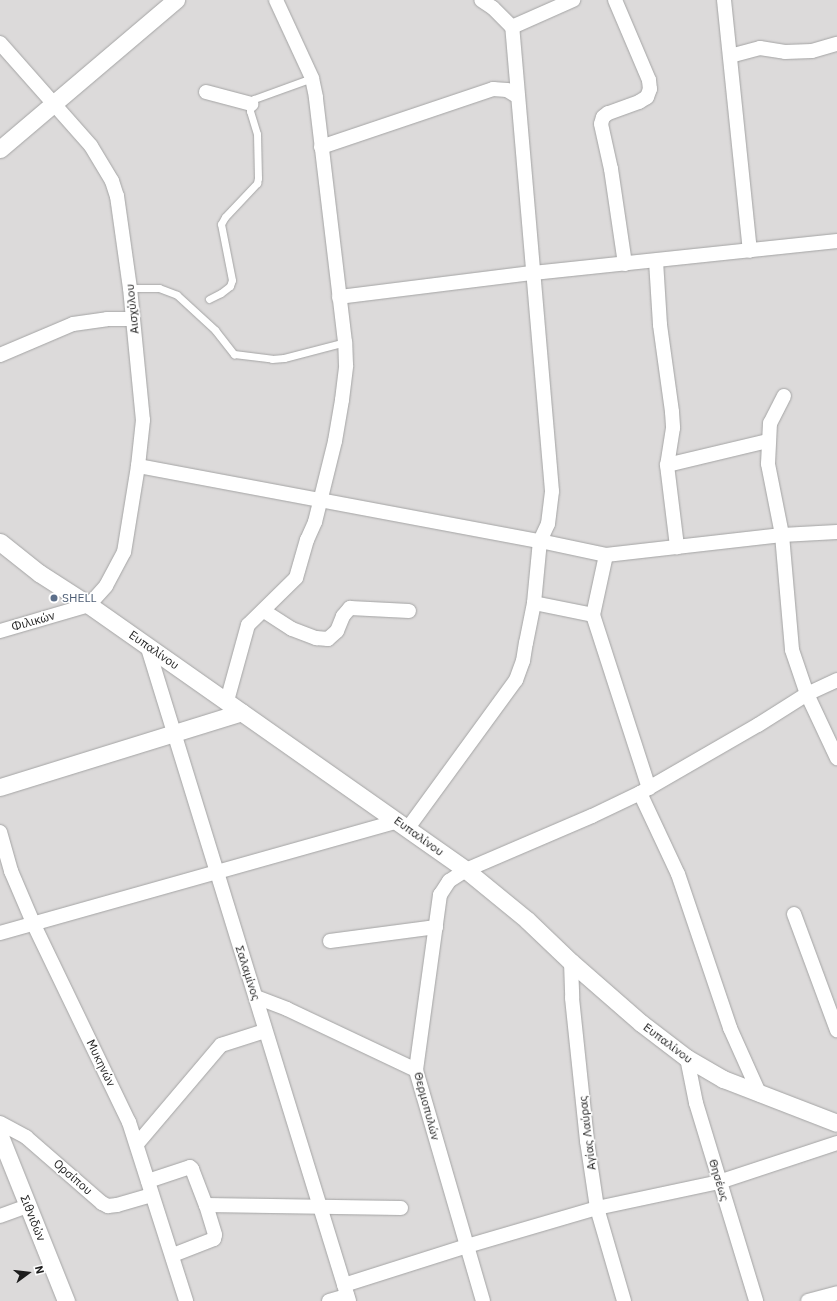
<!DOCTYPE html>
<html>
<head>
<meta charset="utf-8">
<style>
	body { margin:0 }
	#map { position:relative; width:837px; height:1301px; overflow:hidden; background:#eeebe3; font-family:"IBM Plex Sans",sans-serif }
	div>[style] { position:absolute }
	.residential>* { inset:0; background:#dcdada; transform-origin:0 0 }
	.roads { filter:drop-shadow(0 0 1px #a4a4a4) drop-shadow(0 0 1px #a4a4a4) }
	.service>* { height:7px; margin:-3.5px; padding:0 3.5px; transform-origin:3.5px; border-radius:3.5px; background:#fff }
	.minor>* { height:14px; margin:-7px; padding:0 7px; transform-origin:7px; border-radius:7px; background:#fff }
	.tertiary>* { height:17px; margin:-8.5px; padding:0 8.5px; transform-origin:8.5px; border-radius:8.5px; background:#fff }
	.dots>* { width:11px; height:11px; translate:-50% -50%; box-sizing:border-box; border:2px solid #fff; border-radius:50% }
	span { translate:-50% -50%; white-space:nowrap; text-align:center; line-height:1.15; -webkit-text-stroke:3px #fff; paint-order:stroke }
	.street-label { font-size:12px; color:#1d1d1d }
	.service-label { font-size:12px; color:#4e5e75 }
	.left { translate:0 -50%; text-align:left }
	.north { position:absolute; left:8px; top:1253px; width:40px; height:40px; -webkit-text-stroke:3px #fff; paint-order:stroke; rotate:75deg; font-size:11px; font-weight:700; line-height:16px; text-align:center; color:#1d1d1d }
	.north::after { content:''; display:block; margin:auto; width:14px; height:18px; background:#1d1d1d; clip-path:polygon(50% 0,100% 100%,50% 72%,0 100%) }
</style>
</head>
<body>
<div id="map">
	<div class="residential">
		<div style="left:0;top:0;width:837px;height:1301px"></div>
	</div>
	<div class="roads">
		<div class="service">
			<div style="left:130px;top:288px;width:29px"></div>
			<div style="left:159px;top:288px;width:19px;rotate:21deg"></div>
			<div style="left:177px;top:295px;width:52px;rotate:42.6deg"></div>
			<div style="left:215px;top:330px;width:31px;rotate:52deg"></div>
			<div style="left:234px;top:354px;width:38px;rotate:7deg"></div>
			<div style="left:272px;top:359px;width:12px;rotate:-5deg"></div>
			<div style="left:284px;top:358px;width:63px;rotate:-14.7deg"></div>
			<div style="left:209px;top:299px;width:13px;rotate:-27deg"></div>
			<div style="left:221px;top:293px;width:11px;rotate:-38deg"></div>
			<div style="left:230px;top:286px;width:6px;rotate:-72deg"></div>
			<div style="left:232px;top:280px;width:57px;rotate:-101.1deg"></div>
			<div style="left:221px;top:224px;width:8px;rotate:-60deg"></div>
			<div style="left:225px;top:217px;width:47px;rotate:-46.7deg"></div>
			<div style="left:257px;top:183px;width:5px;rotate:-79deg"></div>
			<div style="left:258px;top:178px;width:44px;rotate:-91.3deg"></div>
			<div style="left:257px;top:134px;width:24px;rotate:-107deg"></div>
			<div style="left:250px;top:111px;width:7px;rotate:-82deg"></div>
			<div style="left:251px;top:104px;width:6px;rotate:-59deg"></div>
			<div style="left:254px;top:99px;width:62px;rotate:-19.9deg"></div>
		</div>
		<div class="minor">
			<div style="left:615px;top:0;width:87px;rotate:67deg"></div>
			<div style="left:649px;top:80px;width:9px;rotate:84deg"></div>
			<div style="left:650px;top:89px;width:9px;rotate:111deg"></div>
			<div style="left:647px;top:97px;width:9px;rotate:148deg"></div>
			<div style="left:639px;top:102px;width:33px;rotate:160deg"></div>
			<div style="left:608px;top:113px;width:6px;rotate:141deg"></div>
			<div style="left:603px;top:117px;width:7px;rotate:106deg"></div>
			<div style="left:601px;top:124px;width:46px;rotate:77.5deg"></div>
			<div style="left:611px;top:169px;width:96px;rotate:81.6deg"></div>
			<div style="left:724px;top:0;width:252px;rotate:84.1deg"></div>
			<div style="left:512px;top:27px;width:67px;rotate:-23.9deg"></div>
			<div style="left:0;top:43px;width:137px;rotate:48.5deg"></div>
			<div style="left:91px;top:146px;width:41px;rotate:59deg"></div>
			<div style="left:112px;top:181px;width:16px;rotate:72deg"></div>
			<div style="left:117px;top:196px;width:93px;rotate:82deg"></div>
			<div style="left:130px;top:288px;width:133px;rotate:84.4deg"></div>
			<div style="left:143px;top:420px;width:46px;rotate:96.2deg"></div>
			<div style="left:138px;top:466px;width:87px;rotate:99.2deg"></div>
			<div style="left:124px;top:552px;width:38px;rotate:118deg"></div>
			<div style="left:106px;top:586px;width:25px;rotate:132deg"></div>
			<div style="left:89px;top:605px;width:93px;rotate:163.7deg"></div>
			<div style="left:730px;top:56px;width:31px;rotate:-15deg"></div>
			<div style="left:760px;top:48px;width:25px;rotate:9deg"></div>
			<div style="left:785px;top:52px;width:27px;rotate:-2deg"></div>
			<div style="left:812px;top:51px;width:26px;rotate:-16deg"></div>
			<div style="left:206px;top:92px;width:47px;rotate:14.9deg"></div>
			<div style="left:321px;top:147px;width:182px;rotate:-18.6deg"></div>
			<div style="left:493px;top:89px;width:14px;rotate:4deg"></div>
			<div style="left:507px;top:90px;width:13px;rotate:32deg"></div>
			<div style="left:656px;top:261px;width:64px;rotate:86.4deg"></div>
			<div style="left:660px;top:325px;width:88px;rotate:82.1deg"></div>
			<div style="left:672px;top:412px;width:16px;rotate:86deg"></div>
			<div style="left:673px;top:428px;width:37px;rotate:99deg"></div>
			<div style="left:667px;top:465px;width:83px;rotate:83deg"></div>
			<div style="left:339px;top:297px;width:195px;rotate:-7.1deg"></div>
			<div style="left:533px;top:273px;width:306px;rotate:-6deg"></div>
			<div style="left:0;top:355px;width:79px;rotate:-23deg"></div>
			<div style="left:73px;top:324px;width:34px;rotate:-8deg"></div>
			<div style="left:107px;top:319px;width:26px"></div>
			<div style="left:784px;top:396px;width:30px;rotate:117deg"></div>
			<div style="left:770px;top:423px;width:41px;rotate:92.8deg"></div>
			<div style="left:768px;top:464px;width:72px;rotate:78.8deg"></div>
			<div style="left:782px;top:535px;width:115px;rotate:85deg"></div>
			<div style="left:792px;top:650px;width:46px;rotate:71.2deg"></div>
			<div style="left:807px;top:694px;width:71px;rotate:64.9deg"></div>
			<div style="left:667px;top:465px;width:104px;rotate:-13.4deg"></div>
			<div style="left:138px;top:466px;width:409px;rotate:10.6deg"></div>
			<div style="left:540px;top:541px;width:67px;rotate:12deg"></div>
			<div style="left:606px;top:555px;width:177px;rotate:-6.5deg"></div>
			<div style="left:782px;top:535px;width:55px;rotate:-3.1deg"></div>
			<div style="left:606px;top:555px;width:61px;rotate:102.2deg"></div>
			<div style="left:593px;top:615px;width:182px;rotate:72.1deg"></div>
			<div style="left:534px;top:603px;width:60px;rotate:11.5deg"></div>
			<div style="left:264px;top:611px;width:33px;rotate:33deg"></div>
			<div style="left:292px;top:629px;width:26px;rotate:21deg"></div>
			<div style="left:316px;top:638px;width:12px;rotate:5deg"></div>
			<div style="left:328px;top:639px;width:12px;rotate:-42deg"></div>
			<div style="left:337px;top:631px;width:16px;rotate:-68deg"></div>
			<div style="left:343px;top:616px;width:11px;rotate:-49deg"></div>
			<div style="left:350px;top:608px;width:59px;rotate:2.9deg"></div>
			<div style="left:147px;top:645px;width:686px;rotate:72.88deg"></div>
			<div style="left:227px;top:701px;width:79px;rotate:-74.6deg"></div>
			<div style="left:248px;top:625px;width:67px;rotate:-44.4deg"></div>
			<div style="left:296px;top:578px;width:40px;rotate:-74deg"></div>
			<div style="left:307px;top:540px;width:20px;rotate:-66deg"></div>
			<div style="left:315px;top:522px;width:83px;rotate:-76.1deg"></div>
			<div style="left:335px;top:441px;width:42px;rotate:-80.3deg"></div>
			<div style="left:342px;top:400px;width:35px;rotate:-83deg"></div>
			<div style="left:346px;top:365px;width:23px;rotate:-92deg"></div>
			<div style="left:345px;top:342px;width:247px;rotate:-96.8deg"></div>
			<div style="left:316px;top:97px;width:19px;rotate:-102deg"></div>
			<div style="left:312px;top:78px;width:86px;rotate:-114.8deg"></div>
			<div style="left:640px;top:793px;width:89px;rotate:64.9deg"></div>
			<div style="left:678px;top:874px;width:163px;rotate:71.3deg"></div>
			<div style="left:730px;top:1028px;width:73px;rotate:65.9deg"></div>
			<div style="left:408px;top:828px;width:183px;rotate:-53.9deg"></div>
			<div style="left:516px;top:680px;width:20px;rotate:-70deg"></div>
			<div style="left:523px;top:661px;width:18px;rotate:-81deg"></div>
			<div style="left:526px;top:643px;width:41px;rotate:-78.7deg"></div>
			<div style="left:534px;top:603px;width:62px;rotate:-84.5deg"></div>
			<div style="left:540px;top:541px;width:19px;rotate:-65deg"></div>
			<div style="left:548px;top:524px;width:33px;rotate:-83deg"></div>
			<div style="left:552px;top:491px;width:466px;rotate:-94.9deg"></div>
			<div style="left:512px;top:27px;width:27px;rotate:-135deg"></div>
			<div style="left:493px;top:8px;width:14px;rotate:-146deg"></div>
			<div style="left:0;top:832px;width:41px;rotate:74.2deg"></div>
			<div style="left:11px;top:871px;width:59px;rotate:66.9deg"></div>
			<div style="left:34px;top:925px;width:219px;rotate:64.3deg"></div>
			<div style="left:129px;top:1122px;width:188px;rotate:72.3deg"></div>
			<div style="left:794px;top:914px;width:124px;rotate:69.7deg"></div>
			<div style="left:0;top:933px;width:413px;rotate:-15.7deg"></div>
			<div style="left:330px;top:941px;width:107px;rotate:-7.5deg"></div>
			<div style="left:571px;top:962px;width:36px;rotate:88deg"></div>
			<div style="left:572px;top:998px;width:144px;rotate:84deg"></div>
			<div style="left:587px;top:1141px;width:68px;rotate:81.5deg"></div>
			<div style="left:597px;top:1208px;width:97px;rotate:73.8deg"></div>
			<div style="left:256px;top:997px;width:33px;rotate:21deg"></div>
			<div style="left:287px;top:1009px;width:143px;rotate:25.3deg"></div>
			<div style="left:687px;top:1058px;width:46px;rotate:78.7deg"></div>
			<div style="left:696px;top:1103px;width:207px;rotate:73.1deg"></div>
			<div style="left:0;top:1123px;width:30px;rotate:28deg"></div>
			<div style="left:26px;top:1137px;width:101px;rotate:41deg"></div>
			<div style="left:102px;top:1203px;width:7px;rotate:27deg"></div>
			<div style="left:108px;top:1206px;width:9px;rotate:-6deg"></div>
			<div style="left:117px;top:1205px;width:36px;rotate:-16deg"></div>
			<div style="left:137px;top:1144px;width:130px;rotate:-49.7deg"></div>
			<div style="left:221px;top:1045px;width:46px;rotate:-17.7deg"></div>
			<div style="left:148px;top:1181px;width:44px;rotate:-18.4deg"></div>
			<div style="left:190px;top:1167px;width:3px;rotate:45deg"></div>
			<div style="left:192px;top:1169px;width:39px;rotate:69deg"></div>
			<div style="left:206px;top:1205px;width:31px;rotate:73deg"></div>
			<div style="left:215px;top:1235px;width:4px;rotate:104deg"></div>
			<div style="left:214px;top:1239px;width:44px;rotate:158.7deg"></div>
			<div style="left:206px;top:1205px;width:195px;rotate:0.9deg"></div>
			<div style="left:0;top:1216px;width:30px;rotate:-20deg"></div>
			<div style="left:344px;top:1285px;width:129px;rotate:-17.6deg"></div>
			<div style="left:467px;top:1246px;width:135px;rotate:-16.3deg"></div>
			<div style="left:597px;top:1208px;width:125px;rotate:-12deg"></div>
			<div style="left:719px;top:1182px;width:124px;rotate:-18.3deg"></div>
			<div style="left:329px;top:1301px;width:19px;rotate:-16deg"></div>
			<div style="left:483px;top:1301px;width:241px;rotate:-106.2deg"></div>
			<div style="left:416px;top:1070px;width:177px;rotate:-82.2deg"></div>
			<div style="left:440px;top:895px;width:17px;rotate:-57deg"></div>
			<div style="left:449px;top:881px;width:20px;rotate:-33deg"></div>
			<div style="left:466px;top:870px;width:137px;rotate:-23.2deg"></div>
			<div style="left:592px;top:816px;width:53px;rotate:-25.6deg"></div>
			<div style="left:640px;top:793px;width:136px;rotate:-30deg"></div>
			<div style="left:758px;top:725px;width:58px;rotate:-32.3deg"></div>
			<div style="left:807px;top:694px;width:33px;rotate:-25deg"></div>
			<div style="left:808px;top:1301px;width:30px;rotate:-15deg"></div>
		</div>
		<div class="tertiary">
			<div style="left:0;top:149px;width:231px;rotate:-40.3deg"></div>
			<div style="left:0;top:542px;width:50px;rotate:38.5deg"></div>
			<div style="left:39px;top:573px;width:59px;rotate:32.6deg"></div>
			<div style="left:89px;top:605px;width:461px;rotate:35.1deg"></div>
			<div style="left:466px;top:870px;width:79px;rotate:39.3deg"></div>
			<div style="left:527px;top:920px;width:61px;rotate:43.7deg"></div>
			<div style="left:571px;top:962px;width:93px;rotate:41.1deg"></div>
			<div style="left:641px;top:1023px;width:58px;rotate:37.3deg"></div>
			<div style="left:687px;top:1058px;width:42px;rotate:30.3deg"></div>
			<div style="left:723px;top:1079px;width:122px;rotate:21.1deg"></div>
			<div style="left:0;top:787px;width:253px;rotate:-17.2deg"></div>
			<div style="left:0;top:1136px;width:178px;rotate:68.2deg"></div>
		</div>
	</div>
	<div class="dots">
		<div style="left:54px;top:598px;background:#5c6f8a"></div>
	</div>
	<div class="street-label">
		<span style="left:132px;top:309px;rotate:-96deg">Αισχύλου</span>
		<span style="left:33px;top:621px;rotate:-16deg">Φιλικών</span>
		<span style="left:154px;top:650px;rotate:35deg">Ευπαλίνου</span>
		<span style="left:419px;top:836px;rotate:36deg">Ευπαλίνου</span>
		<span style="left:248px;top:973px;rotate:72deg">Σαλαμίνος</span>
		<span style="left:668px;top:1043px;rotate:37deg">Ευπαλίνου</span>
		<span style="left:101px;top:1063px;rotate:64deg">Μυκηνών</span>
		<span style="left:427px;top:1106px;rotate:75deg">Θερμοπυλών</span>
		<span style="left:587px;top:1133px;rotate:-97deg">Αγίας Λαύρας</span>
		<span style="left:73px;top:1177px;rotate:41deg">Ορσίπου</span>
		<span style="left:719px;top:1180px;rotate:73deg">Θησέως</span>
		<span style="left:33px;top:1218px;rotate:68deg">Σιθνιδών</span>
	</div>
	<div class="service-label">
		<span class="left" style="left:62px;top:598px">SHELL</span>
	</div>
	<div class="north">N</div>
</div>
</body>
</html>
